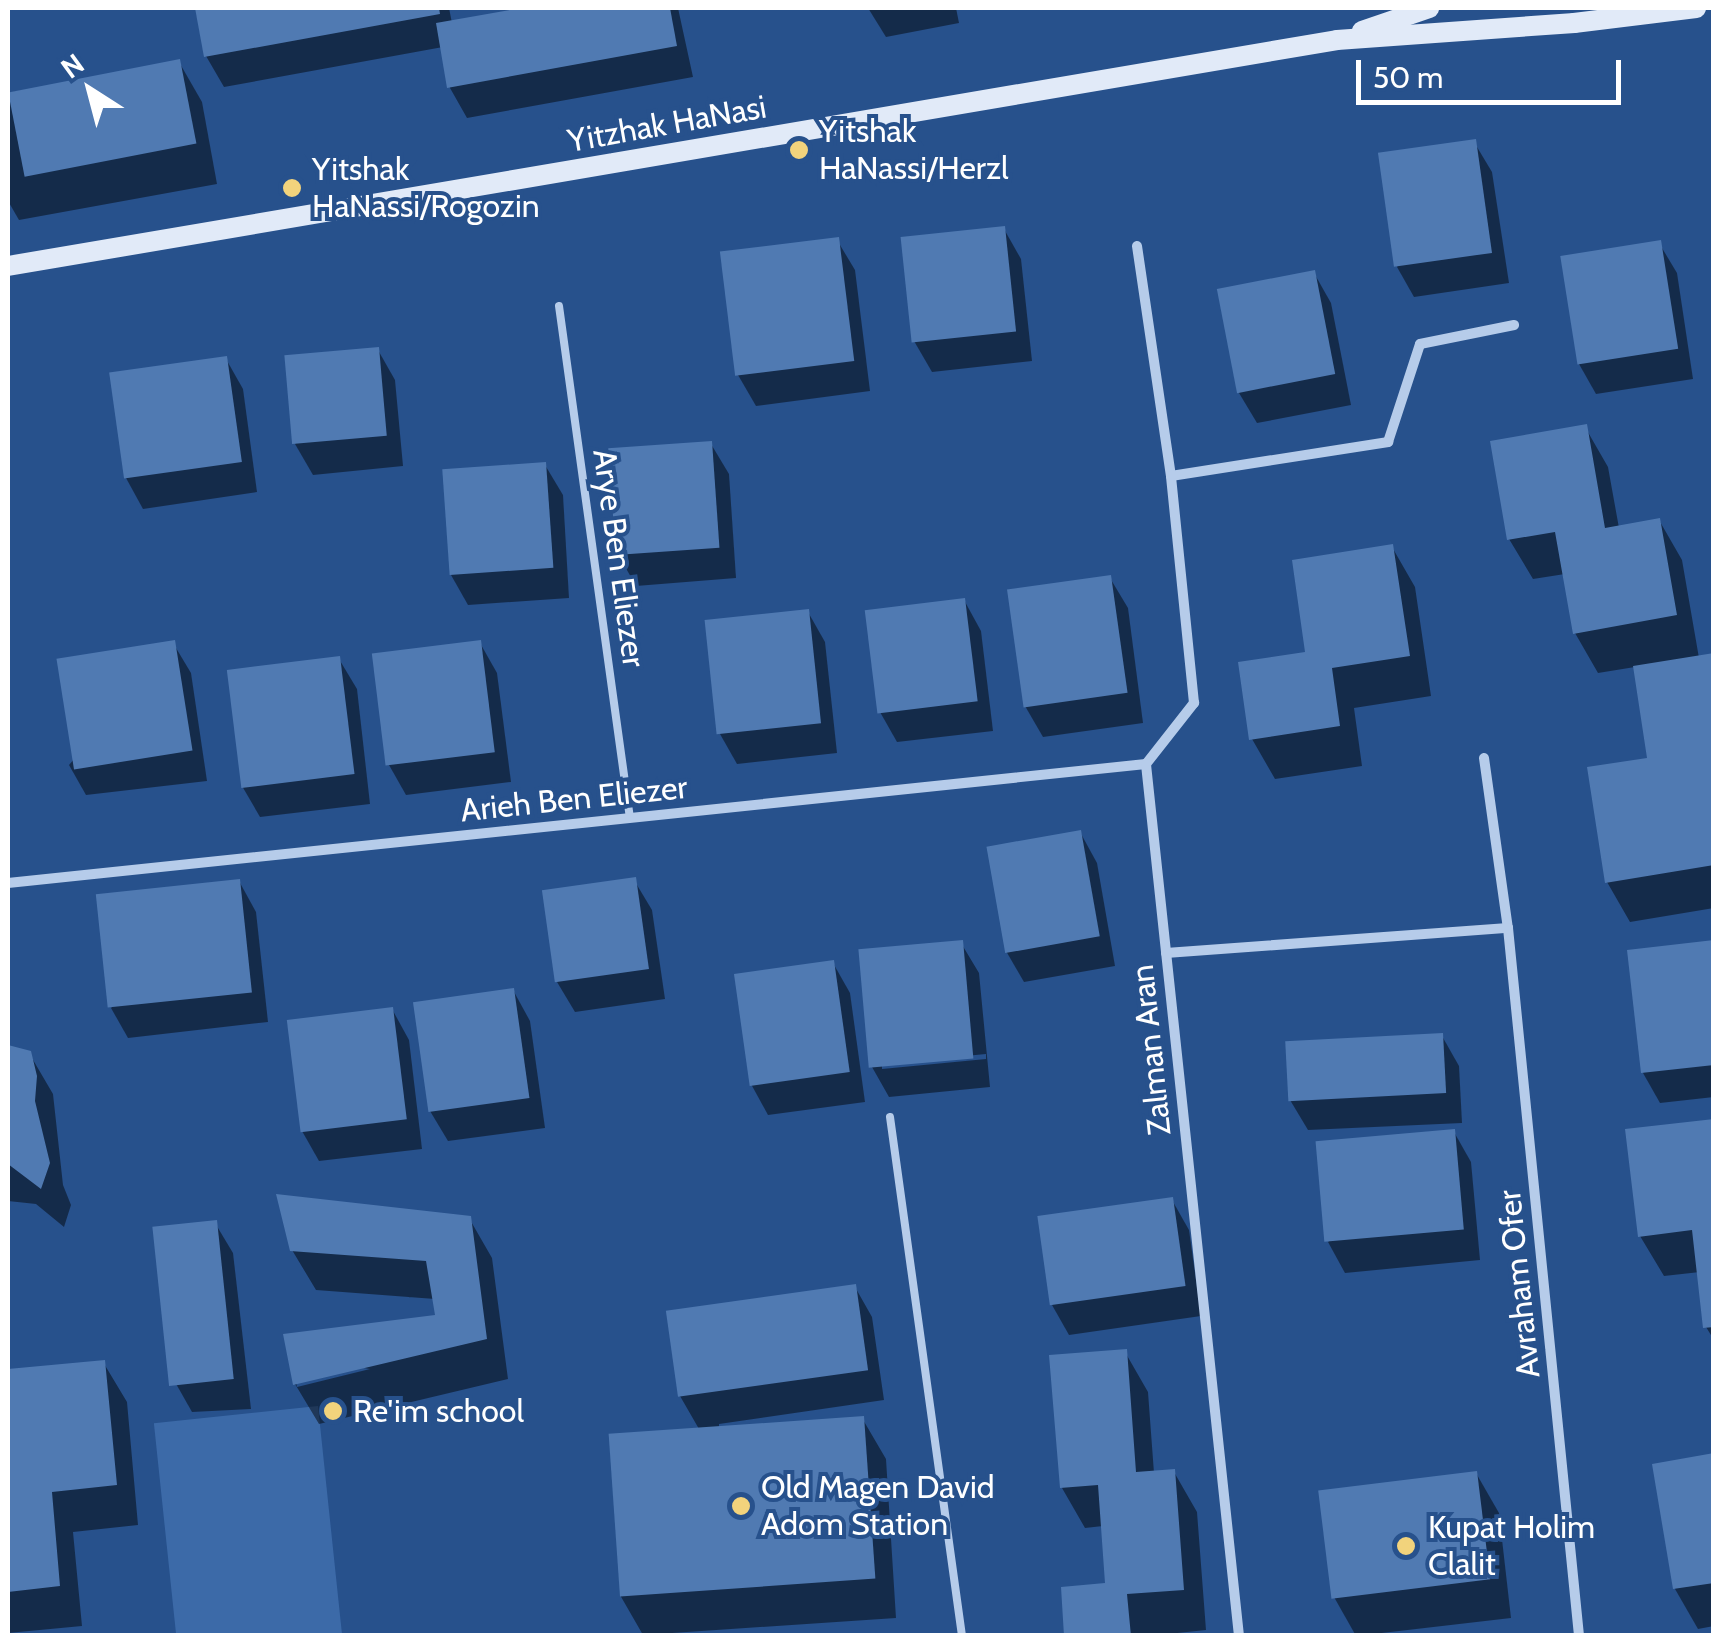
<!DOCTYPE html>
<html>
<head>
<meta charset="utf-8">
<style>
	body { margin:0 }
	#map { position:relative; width:1721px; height:1643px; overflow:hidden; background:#27518c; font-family:Cabin,sans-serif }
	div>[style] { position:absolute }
	.green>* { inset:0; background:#3c6aa8; transform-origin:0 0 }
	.shadow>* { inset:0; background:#0007 }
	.building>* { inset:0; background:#507ab2; transform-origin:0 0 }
	.lane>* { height:8px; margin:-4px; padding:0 4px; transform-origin:4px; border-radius:4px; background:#b6ccea }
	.street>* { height:10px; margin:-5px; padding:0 5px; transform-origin:5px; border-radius:5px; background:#b6ccea }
	.secondary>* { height:20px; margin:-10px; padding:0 10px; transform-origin:10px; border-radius:10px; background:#e1eaf8 }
	.dots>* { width:28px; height:28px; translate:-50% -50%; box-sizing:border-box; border:5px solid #27518c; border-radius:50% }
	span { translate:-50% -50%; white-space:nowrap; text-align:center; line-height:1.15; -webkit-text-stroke:8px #27518c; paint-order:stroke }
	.street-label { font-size:32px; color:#fff }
	.poi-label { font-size:32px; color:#fff }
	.left { translate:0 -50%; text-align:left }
	.frame { position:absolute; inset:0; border:10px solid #fff; pointer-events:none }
	.north { position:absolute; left:40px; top:40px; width:100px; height:100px; -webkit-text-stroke:8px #27518c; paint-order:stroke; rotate:324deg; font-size:28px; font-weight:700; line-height:40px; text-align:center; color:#fff }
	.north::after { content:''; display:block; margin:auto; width:35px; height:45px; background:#fff; clip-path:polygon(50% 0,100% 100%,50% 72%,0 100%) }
	.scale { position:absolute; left:1356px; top:60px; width:265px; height:45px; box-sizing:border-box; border:5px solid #fff; border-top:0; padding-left:12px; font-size:30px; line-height:35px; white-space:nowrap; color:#fff; -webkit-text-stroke:8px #27518c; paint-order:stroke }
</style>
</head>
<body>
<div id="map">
	<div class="green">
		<div style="left:318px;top:1406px;width:230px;height:165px;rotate:84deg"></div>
	</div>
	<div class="shadow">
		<div style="clip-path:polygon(197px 8px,449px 8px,452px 23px,535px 8px,678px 8px,693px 77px,467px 118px,450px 88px,443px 47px,224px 87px,206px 56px)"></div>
		<div style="clip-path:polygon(868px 8px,956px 8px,959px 23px,886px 37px)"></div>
		<div style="clip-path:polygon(179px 62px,202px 102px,217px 184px,19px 220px,8px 201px,8px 93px)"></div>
		<div style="clip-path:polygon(1474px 142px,1492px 172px,1509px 283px,1414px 297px,1397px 267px)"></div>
		<div style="clip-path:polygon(1004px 229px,1021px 259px,1032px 361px,932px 372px,914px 341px)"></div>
		<div style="clip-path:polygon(837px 240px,855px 270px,870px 391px,756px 406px,738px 375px)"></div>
		<div style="clip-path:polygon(1659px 243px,1677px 273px,1693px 379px,1596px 394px,1579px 364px)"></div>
		<div style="clip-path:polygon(1314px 273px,1331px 303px,1351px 405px,1257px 423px,1239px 393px)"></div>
		<div style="clip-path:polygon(378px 350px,395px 380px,403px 466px,313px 475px,295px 444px)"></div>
		<div style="clip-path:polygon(226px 359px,243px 389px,257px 492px,143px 509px,126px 478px)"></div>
		<div style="clip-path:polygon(1585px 427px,1608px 467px,1619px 528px,1659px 520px,1682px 560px,1699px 658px,1714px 656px,1714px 908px,1630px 922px,1607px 882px,1650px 760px,1635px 667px,1598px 673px,1575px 633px,1565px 574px,1533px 579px,1509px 539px)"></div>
		<div style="clip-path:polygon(711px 444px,729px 474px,736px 578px,636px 586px,619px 556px)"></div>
		<div style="clip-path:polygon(545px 465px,563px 495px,569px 598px,468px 605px,451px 575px)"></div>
		<div style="clip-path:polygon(1392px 547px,1415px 587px,1431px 696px,1354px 708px,1362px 766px,1275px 779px,1252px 739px,1308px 654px)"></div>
		<div style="clip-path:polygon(1110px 578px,1128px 608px,1143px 723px,1043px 737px,1025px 706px)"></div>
		<div style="clip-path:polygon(964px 600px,981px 631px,993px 731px,897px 742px,880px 712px)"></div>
		<div style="clip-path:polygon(808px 612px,825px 642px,837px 753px,737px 764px,720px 734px)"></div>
		<div style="clip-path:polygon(173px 643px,191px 673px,207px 781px,86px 795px,69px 765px)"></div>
		<div style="clip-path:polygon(480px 643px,497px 673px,511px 782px,406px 795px,389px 765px)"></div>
		<div style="clip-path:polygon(339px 659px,357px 689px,370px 804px,260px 817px,242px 786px)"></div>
		<div style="clip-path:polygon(1080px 832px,1097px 863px,1115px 966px,1024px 982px,1006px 951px)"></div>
		<div style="clip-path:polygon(634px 880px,652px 910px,665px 999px,575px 1012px,557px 982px)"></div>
		<div style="clip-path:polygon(239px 881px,256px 912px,268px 1022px,128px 1038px,111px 1008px)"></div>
		<div style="clip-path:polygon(evenodd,961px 943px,979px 973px,990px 1087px,889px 1097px,872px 1067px,961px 943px,986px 1054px,986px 1059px,882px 1069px,882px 1064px,986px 1054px)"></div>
		<div style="clip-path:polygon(1714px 943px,1714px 1097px,1660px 1103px,1643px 1073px)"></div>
		<div style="clip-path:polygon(833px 963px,850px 993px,865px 1102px,768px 1115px,751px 1084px)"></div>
		<div style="clip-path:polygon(513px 990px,530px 1021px,545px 1128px,448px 1141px,430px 1111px)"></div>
		<div style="clip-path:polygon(392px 1009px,409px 1040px,422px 1149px,319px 1161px,302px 1131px)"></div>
		<div style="clip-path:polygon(1442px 1036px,1459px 1066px,1462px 1123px,1308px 1130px,1290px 1100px)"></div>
		<div style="clip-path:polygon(8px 1048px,29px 1053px,53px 1094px,63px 1185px,71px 1205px,64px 1227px,36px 1204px,8px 1201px)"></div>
		<div style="clip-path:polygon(1714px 1122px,1714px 1340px,1706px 1327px,1700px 1272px,1664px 1276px,1640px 1236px)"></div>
		<div style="clip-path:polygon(1454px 1132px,1471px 1162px,1480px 1260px,1345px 1273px,1328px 1242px)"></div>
		<div style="clip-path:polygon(1172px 1200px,1189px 1230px,1201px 1316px,1069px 1335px,1052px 1305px)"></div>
		<div style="clip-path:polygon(evenodd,469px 1218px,492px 1258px,508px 1379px,319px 1424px,295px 1384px,286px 1337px,438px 1317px,435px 1299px,316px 1290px,292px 1250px,469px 1218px,357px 1367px,370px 1369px,297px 1387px,296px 1382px,357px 1367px)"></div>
		<div style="clip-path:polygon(215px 1223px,233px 1253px,251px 1409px,192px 1412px,175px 1382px)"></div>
		<div style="clip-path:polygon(855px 1287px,872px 1317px,884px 1400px,719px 1424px,719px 1428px,862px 1418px,886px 1459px,896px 1618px,643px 1635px,620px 1595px,699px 1429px,680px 1396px)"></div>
		<div style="clip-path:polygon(1125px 1352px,1148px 1392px,1154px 1473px,1174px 1472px,1197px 1512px,1206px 1630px,1149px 1636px,1067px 1636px,1108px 1586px,1103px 1526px,1085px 1528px,1062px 1488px)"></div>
		<div style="clip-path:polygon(103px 1362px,127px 1402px,138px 1525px,73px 1532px,82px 1626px,8px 1633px,8px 1372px)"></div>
		<div style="clip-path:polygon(1714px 1456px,1714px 1626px,1698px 1629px,1675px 1589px)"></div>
		<div style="clip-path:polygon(1476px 1473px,1499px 1513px,1511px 1618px,1356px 1636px,1334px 1597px)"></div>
	</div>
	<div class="building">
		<div style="clip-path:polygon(195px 8px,439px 8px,440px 14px,204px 57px)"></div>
		<div style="clip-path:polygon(521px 8px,670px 8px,677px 46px,447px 88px,436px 23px)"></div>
		<div style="left:180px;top:59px;width:86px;height:175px;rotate:79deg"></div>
		<div style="left:1476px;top:139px;width:115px;height:99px;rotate:82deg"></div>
		<div style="left:1005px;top:226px;width:106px;height:105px;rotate:84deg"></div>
		<div style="left:839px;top:237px;width:125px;height:120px;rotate:83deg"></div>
		<div style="left:1661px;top:240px;width:110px;height:102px;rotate:81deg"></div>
		<div style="left:1315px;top:270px;width:106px;height:100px;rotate:79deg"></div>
		<div style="left:379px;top:347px;width:89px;height:95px;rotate:85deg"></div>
		<div style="left:227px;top:356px;width:107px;height:119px;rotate:82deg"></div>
		<div style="clip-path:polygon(1587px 424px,1605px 528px,1660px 518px,1677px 615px,1573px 634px,1555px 532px,1507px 540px,1490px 441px)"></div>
		<div style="left:712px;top:441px;width:107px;height:104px;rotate:86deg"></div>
		<div style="left:546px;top:462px;width:106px;height:104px;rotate:86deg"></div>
		<div style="clip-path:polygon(1393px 544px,1410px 656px,1332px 668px,1340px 726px,1249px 740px,1238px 662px,1305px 652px,1292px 560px)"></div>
		<div style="left:1111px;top:575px;width:119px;height:105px;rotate:82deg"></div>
		<div style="left:965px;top:598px;width:104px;height:101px;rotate:83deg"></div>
		<div style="left:809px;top:609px;width:115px;height:105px;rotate:84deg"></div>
		<div style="left:175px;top:640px;width:112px;height:120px;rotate:81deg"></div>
		<div style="left:481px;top:640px;width:113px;height:110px;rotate:83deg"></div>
		<div style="clip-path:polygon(1714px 653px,1714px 865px,1605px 883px,1587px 767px,1647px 758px,1633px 666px)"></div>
		<div style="left:340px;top:656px;width:119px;height:114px;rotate:83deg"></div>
		<div style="left:1081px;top:830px;width:108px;height:96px;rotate:80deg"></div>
		<div style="left:636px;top:877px;width:93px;height:95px;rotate:82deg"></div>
		<div style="left:240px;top:879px;width:114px;height:145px;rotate:84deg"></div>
		<div style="left:963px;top:940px;width:119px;height:105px;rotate:85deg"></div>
		<div style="clip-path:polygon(1714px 940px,1714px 1065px,1641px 1073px,1627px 950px)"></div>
		<div style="left:834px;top:960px;width:113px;height:101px;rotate:82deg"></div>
		<div style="left:514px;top:988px;width:111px;height:102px;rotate:82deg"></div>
		<div style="left:393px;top:1007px;width:113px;height:107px;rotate:83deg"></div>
		<div style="left:1443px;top:1033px;width:60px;height:158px;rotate:87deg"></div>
		<div style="clip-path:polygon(8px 1045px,31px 1051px,37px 1076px,35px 1101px,50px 1163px,41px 1189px,8px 1164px)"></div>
		<div style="clip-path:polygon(1714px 1119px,1714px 1327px,1703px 1328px,1692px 1230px,1638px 1237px,1625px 1129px)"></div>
		<div style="left:1455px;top:1129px;width:101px;height:140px;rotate:85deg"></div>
		<div style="clip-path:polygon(276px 1194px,471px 1216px,487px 1339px,293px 1385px,283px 1334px,435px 1315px,426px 1261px,290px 1251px)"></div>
		<div style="left:1173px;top:1197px;width:90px;height:137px;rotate:82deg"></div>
		<div style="left:217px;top:1220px;width:160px;height:65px;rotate:84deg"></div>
		<div style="left:856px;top:1284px;width:87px;height:192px;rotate:82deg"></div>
		<div style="clip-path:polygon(1127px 1349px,1136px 1472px,1175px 1469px,1184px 1590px,1127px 1594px,1131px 1636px,1064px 1636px,1061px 1587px,1105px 1583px,1098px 1485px,1060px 1488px,1049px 1355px)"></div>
		<div style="clip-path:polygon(105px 1360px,117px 1485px,52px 1492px,60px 1586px,8px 1592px,8px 1369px)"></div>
		<div style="left:864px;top:1416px;width:163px;height:256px;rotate:86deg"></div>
		<div style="clip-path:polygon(1714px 1453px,1714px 1583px,1673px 1589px,1652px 1464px)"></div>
		<div style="left:1477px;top:1471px;width:109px;height:160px;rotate:83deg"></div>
	</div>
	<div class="lane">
		<div style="left:559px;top:306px;width:517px;rotate:82.11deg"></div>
		<div style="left:890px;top:1117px;width:524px;rotate:82.1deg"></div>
	</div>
	<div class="street">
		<div style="left:1137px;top:246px;width:232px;rotate:81.6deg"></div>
		<div style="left:1484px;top:758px;width:172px;rotate:82deg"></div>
		<div style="left:1508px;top:928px;width:712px;rotate:84.27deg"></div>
		<div style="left:8px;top:883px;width:1144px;rotate:-5.97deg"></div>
		<div style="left:1166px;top:953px;width:343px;rotate:-4.2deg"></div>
		<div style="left:1239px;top:1636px;width:877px;rotate:-96.09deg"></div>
		<div style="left:1146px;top:764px;width:78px;rotate:-51.8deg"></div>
		<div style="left:1194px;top:703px;width:228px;rotate:-95.8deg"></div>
		<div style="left:1171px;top:476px;width:220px;rotate:-8.9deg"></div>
		<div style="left:1388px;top:442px;width:103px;rotate:-71.9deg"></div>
		<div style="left:1420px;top:344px;width:96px;rotate:-11.4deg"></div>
	</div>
	<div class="secondary">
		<div style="left:1362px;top:31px;width:71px;rotate:-18.9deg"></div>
		<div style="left:8px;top:266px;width:1348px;rotate:-9.65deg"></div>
		<div style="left:1337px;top:40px;width:238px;rotate:-4.1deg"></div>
		<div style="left:1574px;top:23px;width:123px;rotate:-7deg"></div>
	</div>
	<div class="dots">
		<div style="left:799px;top:150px;background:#f2d37c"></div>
		<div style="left:292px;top:188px;background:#f2d37c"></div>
		<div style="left:333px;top:1411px;background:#f2d37c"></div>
		<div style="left:741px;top:1506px;background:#f2d37c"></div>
		<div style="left:1406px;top:1546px;background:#f2d37c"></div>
	</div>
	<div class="street-label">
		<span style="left:667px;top:124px;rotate:-10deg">Yitzhak HaNasi</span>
		<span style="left:619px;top:558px;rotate:82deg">Arye Ben Eliezer</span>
		<span style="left:574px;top:799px;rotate:-6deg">Arieh Ben Eliezer</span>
		<span style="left:1151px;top:1050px;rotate:-96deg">Zalman Aran</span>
		<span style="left:1519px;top:1284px;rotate:-96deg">Avraham Ofer</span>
	</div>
	<div class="poi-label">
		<span class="left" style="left:819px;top:150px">Yitshak<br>HaNassi/Herzl</span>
		<span class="left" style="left:312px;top:188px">Yitshak<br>HaNassi/Rogozin</span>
		<span class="left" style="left:353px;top:1411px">Re'im school</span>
		<span class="left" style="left:761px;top:1506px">Old Magen David<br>Adom Station</span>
		<span class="left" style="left:1428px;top:1546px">Kupat Holim<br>Clalit</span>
	</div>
	<div class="frame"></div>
	<div class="north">N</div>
	<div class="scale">50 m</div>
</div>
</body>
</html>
